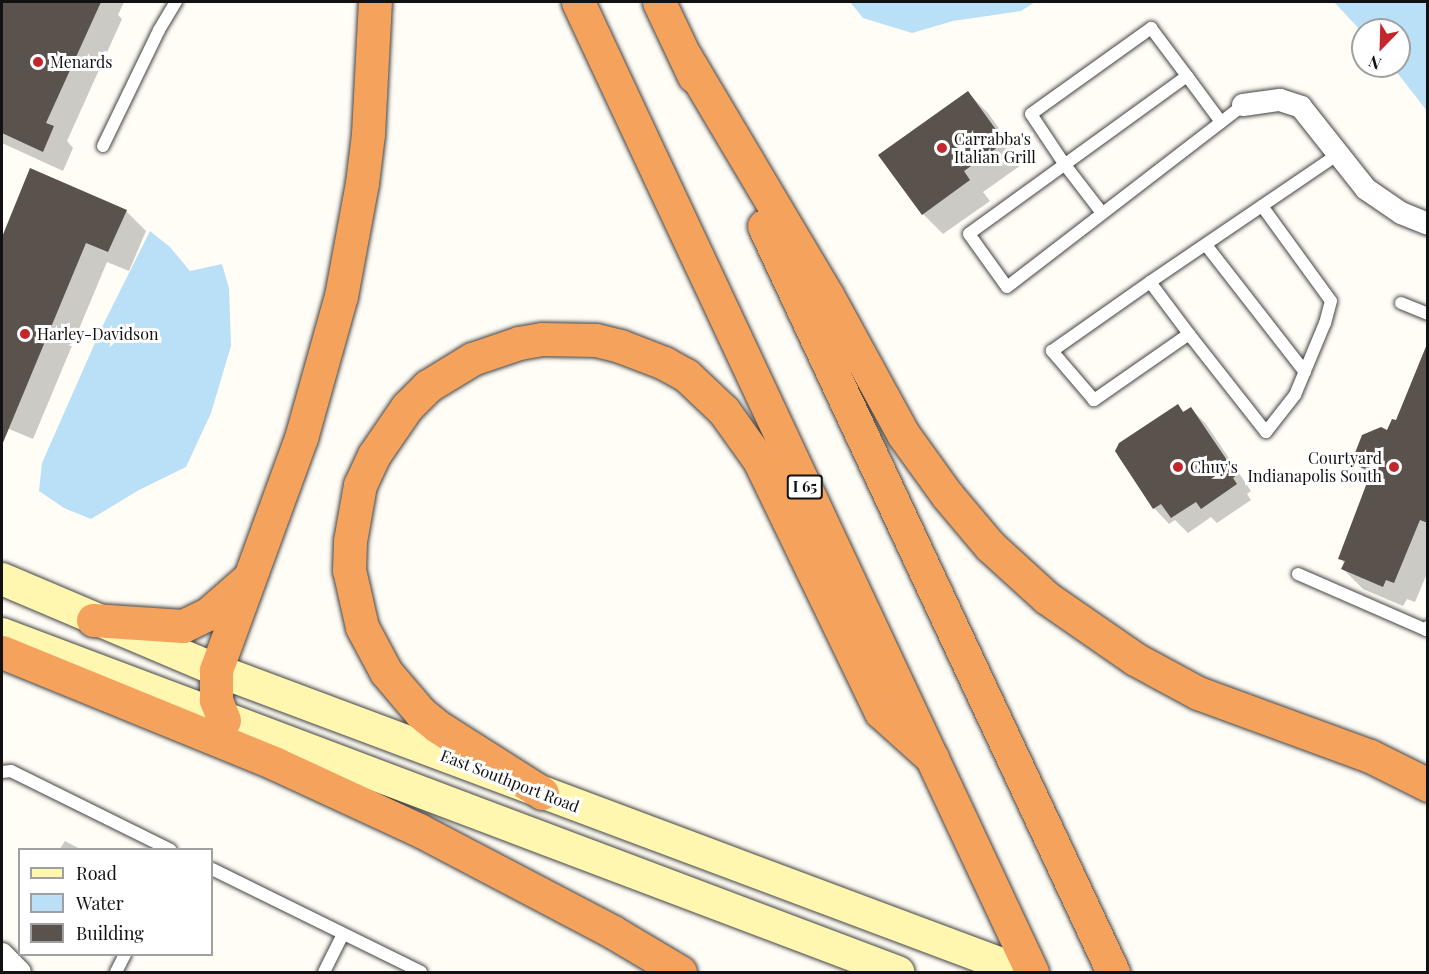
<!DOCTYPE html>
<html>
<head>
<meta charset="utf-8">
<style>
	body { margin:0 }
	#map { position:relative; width:1429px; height:974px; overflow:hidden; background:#fffdf5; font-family:"Playfair Display",serif }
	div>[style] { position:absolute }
	.water>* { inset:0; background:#b9e0f7 }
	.shadow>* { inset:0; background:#0003 }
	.building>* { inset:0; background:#5a524d }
	.roads { filter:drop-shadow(0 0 2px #444) drop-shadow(0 0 2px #444) }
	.lane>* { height:12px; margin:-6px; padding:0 6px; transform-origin:6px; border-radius:6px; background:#fff }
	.street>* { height:22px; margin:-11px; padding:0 11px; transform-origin:11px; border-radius:11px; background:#fff }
	.secondary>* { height:32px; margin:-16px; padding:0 16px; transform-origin:16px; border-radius:16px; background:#fff6b0 }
	.highway>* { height:33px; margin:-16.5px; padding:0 16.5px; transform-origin:16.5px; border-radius:16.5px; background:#f5a25d }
	.dots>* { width:16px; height:16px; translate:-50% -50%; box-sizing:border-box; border:3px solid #fff; border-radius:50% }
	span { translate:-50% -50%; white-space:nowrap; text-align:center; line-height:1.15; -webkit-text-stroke:6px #fff; paint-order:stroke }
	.shield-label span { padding:2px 4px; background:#fff; border:2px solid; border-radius:4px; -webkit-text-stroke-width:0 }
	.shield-label { font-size:15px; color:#111; font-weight:700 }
	.poi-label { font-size:16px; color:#111 }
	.left { translate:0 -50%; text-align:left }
	.right { translate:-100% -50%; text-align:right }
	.street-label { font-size:16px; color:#111 }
	.frame { position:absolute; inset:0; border:3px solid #111; pointer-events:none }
	.legend { position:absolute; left:18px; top:848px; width:195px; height:108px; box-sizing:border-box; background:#fff; border:2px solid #a0a0a0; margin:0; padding:8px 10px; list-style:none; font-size:18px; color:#111 }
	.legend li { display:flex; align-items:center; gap:12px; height:30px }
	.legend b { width:30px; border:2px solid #a0a0a0 }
	.north { position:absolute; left:1351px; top:18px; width:60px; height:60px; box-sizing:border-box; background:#fff; border:2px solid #a0a0a0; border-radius:50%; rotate:203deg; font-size:16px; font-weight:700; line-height:24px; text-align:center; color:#111 }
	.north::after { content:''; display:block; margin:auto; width:21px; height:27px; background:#c4262e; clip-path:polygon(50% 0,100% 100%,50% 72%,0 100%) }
</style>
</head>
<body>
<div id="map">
	<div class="water">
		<div style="clip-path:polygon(850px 2px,1035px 2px,1021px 11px,953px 21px,912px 33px,863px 18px)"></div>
		<div style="clip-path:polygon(1334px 2px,1427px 2px,1427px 111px,1392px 66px,1399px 66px,1399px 30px,1363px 30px,1363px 33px)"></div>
		<div style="clip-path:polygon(150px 231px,170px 247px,190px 271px,222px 264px,229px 288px,231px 346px,211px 413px,186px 467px,139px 490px,91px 519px,64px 508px,39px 491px,42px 463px,102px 327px)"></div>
	</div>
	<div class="shadow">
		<div style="clip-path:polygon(2px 2px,124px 2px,118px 15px,122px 19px,67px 141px,73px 148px,63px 171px,2px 143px)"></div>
		<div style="clip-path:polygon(968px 93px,988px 113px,1024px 163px,983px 192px,990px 201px,943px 234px,923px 214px,881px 155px)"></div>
		<div style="clip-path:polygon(126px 211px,146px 231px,129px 271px,107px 262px,33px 439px,2px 426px,2px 238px)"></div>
		<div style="clip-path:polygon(1428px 347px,1428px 571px,1415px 602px,1407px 599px,1403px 606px,1363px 589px,1343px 569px,1345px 564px,1340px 558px,1369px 483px,1363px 477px,1365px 472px,1357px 464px,1396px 422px)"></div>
		<div style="clip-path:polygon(1178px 406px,1185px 413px,1191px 409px,1206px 424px,1251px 491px,1247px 494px,1251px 500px,1217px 523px,1211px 517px,1188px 533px,1175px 520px,1169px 524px,1154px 508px,1118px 456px,1120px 444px)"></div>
		<div style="clip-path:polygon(65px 841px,82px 850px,59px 850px)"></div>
	</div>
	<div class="building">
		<div style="clip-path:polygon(2px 2px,101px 2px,46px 123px,54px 126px,43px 152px,2px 133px)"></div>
		<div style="clip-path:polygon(968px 91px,1005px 142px,964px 171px,970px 180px,922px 215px,878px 155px)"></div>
		<div style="clip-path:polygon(30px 168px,127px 210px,108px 252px,86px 243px,2px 445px,2px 237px)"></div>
		<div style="clip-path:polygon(1427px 344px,1428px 523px,1420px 520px,1394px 583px,1386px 580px,1383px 587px,1341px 569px,1345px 561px,1338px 559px,1368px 480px,1361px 478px,1365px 469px,1356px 465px,1353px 458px,1362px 435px,1381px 427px,1387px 430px,1392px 419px,1396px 420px)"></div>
		<div style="clip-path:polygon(1178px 404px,1183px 412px,1191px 407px,1237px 475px,1233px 478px,1237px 484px,1201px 509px,1196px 502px,1171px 518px,1161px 504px,1153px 509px,1115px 451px,1119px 443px)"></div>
	</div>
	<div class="roads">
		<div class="lane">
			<div style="left:1221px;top:122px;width:57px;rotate:-126.5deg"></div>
			<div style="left:1187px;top:76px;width:269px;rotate:144.1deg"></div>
			<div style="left:969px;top:234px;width:65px;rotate:54.4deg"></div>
			<div style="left:1007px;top:287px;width:298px;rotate:-37.6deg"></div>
			<div style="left:103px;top:146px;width:129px;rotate:-64.2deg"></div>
			<div style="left:159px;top:30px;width:33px;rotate:-59deg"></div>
			<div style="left:1262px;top:206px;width:117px;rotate:54deg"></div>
			<div style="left:1331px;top:301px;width:23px;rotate:105deg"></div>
			<div style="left:1325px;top:323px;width:78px;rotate:112.6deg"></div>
			<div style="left:1295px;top:395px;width:47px;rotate:128.1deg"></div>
			<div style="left:1266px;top:432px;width:125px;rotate:-128.2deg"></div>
			<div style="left:1189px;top:334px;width:116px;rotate:145.2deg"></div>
			<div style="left:1094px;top:400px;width:65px;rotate:-130.6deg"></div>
			<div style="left:1052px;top:351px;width:120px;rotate:-35.1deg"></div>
			<div style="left:1150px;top:282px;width:227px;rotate:-34.2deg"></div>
			<div style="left:1102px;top:213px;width:61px;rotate:-127.6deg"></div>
			<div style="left:1065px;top:165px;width:61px;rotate:-123.7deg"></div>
			<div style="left:1031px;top:114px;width:148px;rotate:-35.6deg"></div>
			<div style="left:1151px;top:28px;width:60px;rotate:53.1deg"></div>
			<div style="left:1206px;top:245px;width:161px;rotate:52.1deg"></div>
			<div style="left:1150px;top:282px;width:65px;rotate:53.1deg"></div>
			<div style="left:1401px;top:303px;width:29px;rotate:22deg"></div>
			<div style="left:1298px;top:574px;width:140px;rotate:23.6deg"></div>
			<div style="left:1426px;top:630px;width:4px;rotate:-56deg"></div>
			<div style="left:2px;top:772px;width:9px;rotate:-6deg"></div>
			<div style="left:11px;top:771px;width:178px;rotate:26.3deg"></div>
			<div style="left:212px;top:869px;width:233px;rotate:26.2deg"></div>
			<div style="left:116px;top:972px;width:20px;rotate:-63deg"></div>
			<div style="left:324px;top:972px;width:42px;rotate:-63.4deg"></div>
		</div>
		<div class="street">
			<div style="left:1243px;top:105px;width:37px;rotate:-8deg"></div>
			<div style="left:1280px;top:100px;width:22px;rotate:18deg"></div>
			<div style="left:1301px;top:107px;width:105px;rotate:51.6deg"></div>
			<div style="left:1366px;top:189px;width:42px;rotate:34.4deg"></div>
			<div style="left:1401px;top:213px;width:29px;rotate:22deg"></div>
			<div style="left:2px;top:954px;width:25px;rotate:45deg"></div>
		</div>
		<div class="secondary">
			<div style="left:2px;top:579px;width:233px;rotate:23deg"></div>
			<div style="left:216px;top:670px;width:862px;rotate:20.52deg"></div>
			<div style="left:2px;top:634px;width:958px;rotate:20.67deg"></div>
		</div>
		<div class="highway">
			<div style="left:578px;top:2px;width:1071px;rotate:64.92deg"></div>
			<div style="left:659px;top:2px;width:82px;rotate:64.7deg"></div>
			<div style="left:685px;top:56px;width:278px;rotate:59.3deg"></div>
			<div style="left:827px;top:295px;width:158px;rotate:61.3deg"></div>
			<div style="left:903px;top:434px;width:75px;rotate:54.2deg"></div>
			<div style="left:947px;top:495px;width:67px;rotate:49.9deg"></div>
			<div style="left:990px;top:546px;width:77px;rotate:42.4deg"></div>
			<div style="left:1047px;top:598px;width:107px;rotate:34.7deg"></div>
			<div style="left:1135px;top:659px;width:72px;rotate:28.4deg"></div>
			<div style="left:1198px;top:693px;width:183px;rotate:20.1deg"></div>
			<div style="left:1370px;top:756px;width:65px;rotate:26.6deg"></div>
			<div style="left:764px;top:226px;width:824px;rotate:64.93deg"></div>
			<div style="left:93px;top:620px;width:90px;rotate:3.8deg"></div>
			<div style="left:183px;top:626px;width:28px;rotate:-26deg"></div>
			<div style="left:208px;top:614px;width:53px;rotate:-41.2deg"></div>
			<div style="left:2px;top:652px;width:296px;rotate:22.2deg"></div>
			<div style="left:276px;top:764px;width:157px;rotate:24.8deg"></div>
			<div style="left:419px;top:830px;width:219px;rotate:27.7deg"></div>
			<div style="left:613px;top:932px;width:78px;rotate:30.8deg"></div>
			<div style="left:224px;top:720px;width:22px;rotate:-112deg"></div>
			<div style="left:216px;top:700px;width:30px;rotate:-90deg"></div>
			<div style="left:216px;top:670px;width:247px;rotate:-69.9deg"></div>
			<div style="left:301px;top:438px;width:148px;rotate:-74.3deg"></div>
			<div style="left:341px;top:296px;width:115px;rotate:-79.5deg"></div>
			<div style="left:362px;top:183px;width:49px;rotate:-83deg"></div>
			<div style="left:368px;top:134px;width:132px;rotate:-87deg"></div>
			<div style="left:542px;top:793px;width:125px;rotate:-147.5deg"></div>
			<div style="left:437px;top:726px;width:22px;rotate:-141deg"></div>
			<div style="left:420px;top:712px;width:52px;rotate:-130.4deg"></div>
			<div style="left:386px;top:672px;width:51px;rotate:-118.1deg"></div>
			<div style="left:362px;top:627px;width:58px;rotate:-102.8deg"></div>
			<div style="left:349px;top:570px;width:29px;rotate:-88deg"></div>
			<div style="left:350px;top:541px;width:57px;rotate:-79.9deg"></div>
			<div style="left:360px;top:485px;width:33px;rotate:-65deg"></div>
			<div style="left:374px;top:455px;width:58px;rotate:-55.5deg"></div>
			<div style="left:407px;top:407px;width:30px;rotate:-45deg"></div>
			<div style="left:428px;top:386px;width:52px;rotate:-31.5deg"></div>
			<div style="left:472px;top:359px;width:50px;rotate:-18.8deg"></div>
			<div style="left:519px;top:343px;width:23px;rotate:-10deg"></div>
			<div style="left:542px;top:339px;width:54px;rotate:1.1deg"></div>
			<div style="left:596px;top:340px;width:25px;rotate:14deg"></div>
			<div style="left:620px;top:346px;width:47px;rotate:21.1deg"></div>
			<div style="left:664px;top:363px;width:25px;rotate:29deg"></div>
			<div style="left:686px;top:375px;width:52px;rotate:43.5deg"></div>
			<div style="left:724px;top:411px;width:60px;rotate:54.5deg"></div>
			<div style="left:759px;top:460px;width:280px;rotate:64.2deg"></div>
			<div style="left:881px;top:712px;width:69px;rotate:42deg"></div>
		</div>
	</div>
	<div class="dots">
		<div style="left:38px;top:62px;background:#c4262e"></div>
		<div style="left:942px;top:148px;background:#c4262e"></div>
		<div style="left:25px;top:334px;background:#c4262e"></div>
		<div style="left:1178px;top:467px;background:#c4262e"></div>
		<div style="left:1394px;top:467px;background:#c4262e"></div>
	</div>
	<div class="shield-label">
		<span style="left:805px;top:487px">I 65</span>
	</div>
	<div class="poi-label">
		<span class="left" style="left:50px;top:62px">Menards</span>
		<span class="left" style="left:954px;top:148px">Carrabba's<br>Italian Grill</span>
		<span class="left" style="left:37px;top:334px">Harley-Davidson</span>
		<span class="right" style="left:1382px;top:467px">Courtyard<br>Indianapolis South</span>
		<span class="left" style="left:1190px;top:467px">Chuy's</span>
	</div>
	<div class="street-label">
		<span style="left:510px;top:781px;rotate:21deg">East Southport Road</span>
	</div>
	<div class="frame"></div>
	<ul class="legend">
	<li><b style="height:8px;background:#fff6b0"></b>Road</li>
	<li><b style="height:16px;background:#b9e0f7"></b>Water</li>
	<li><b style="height:16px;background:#5a524d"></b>Building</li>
	</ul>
	<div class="north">N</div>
</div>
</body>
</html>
